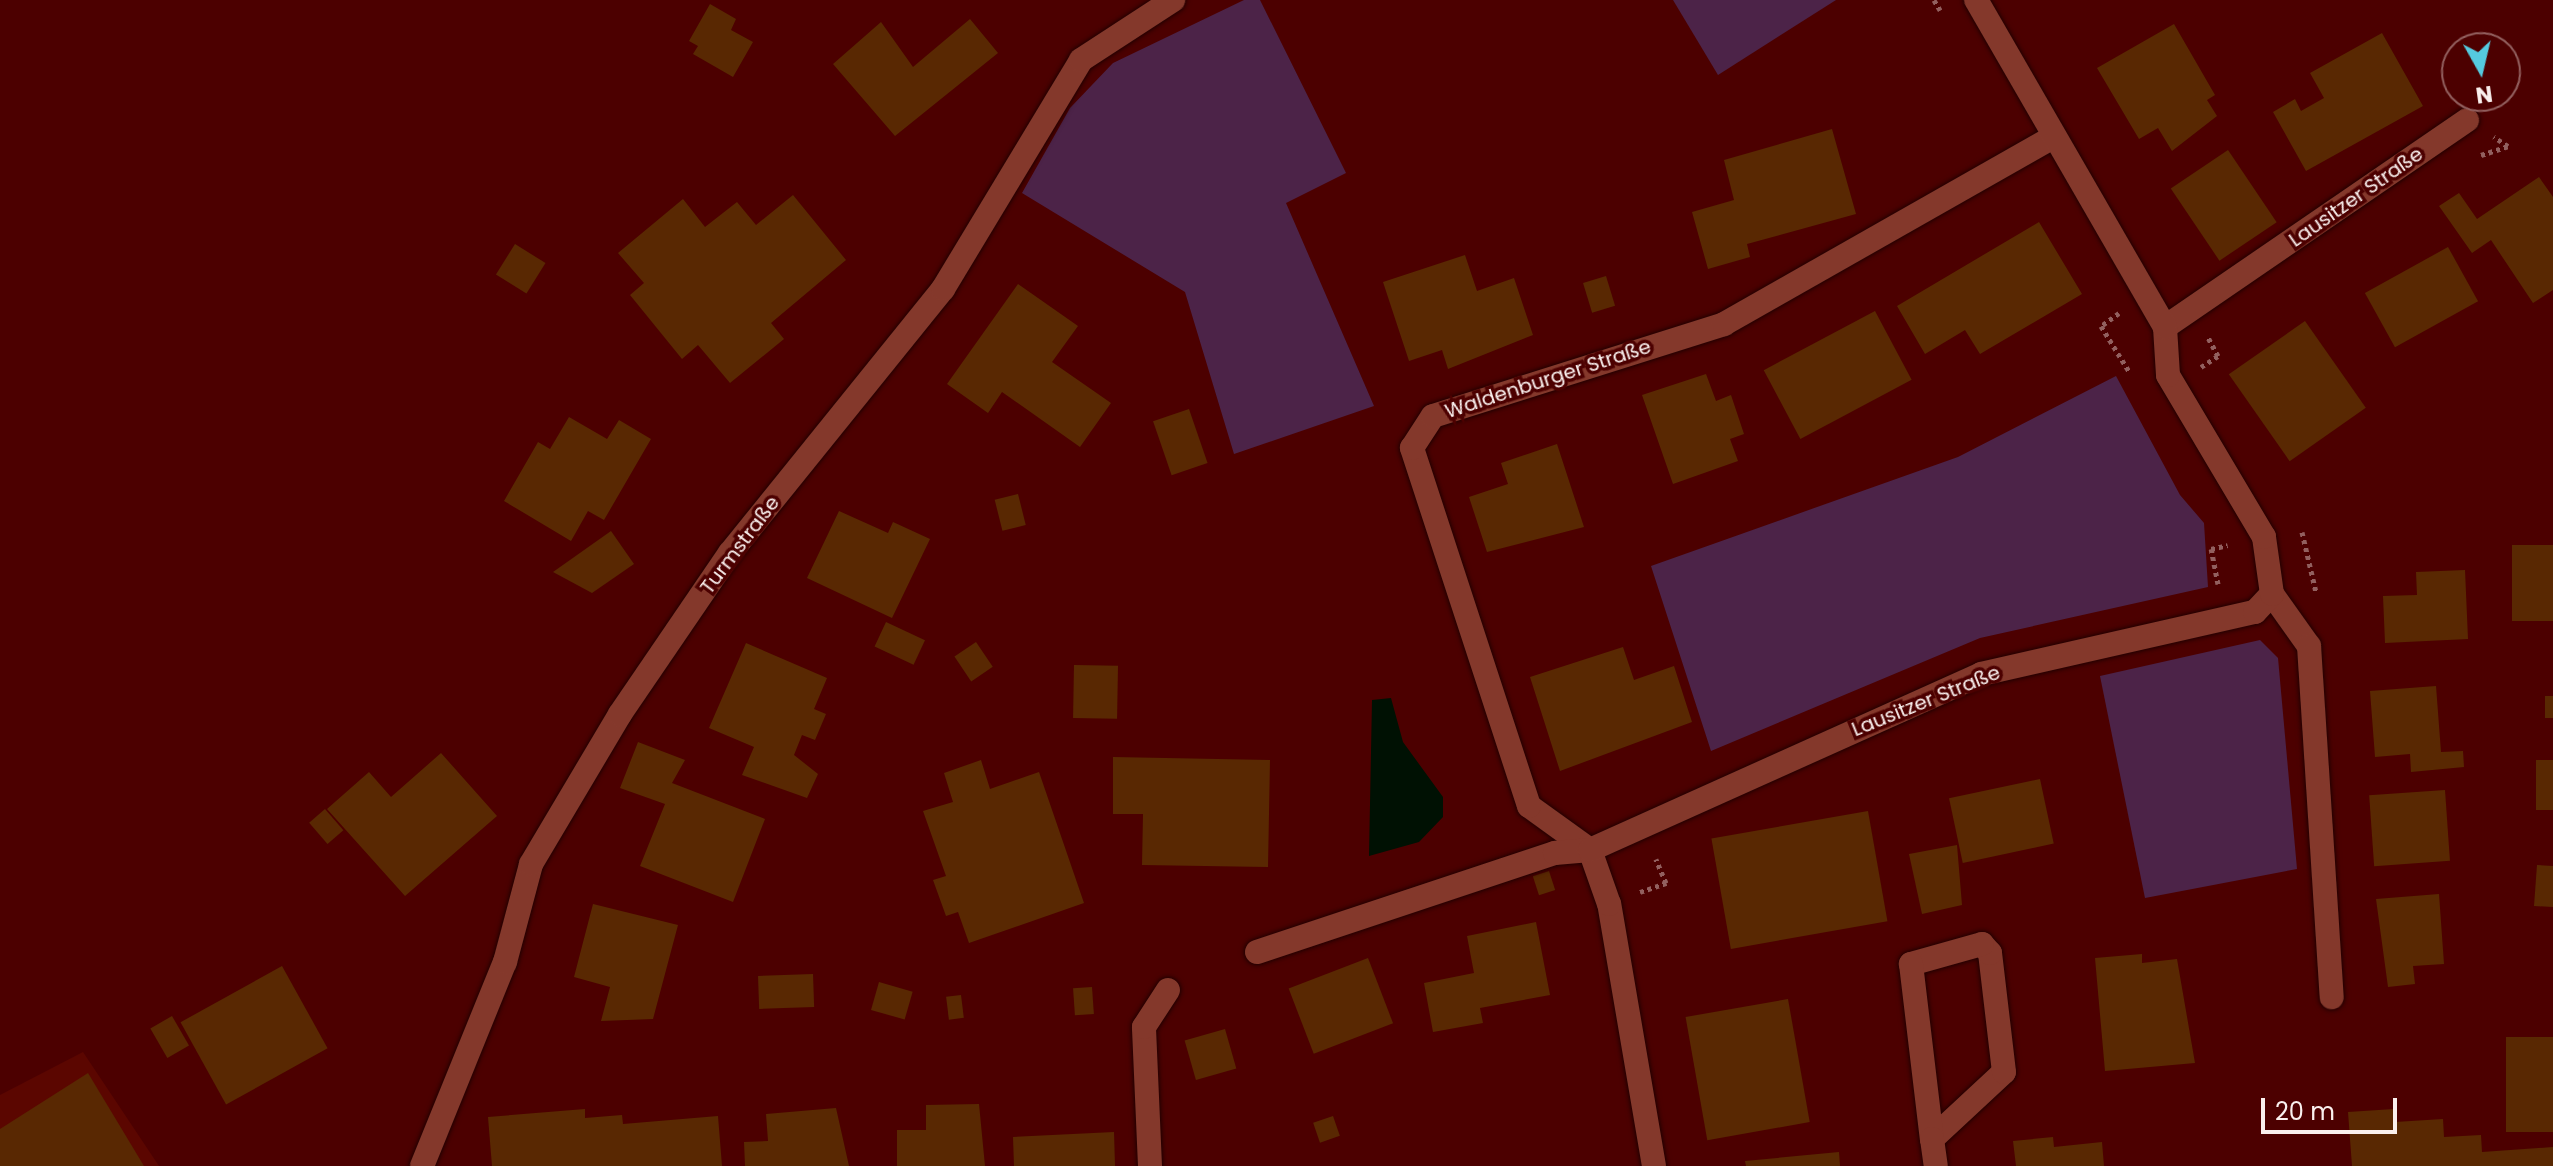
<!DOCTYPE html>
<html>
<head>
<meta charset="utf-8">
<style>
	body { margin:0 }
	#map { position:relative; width:2553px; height:1166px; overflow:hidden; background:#4c0000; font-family:Poppins,sans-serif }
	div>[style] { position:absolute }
	.built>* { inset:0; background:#5b0600 }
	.green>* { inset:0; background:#4c2348 }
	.water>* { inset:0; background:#001103 }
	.building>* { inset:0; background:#592802; transform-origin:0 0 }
	.path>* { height:5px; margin-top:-2.5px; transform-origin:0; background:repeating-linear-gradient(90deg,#92605f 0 4px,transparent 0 8px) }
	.roads { filter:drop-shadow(0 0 2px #200) drop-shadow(0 0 2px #200) }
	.minor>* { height:24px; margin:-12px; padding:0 12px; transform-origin:12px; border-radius:12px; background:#84382b }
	span { translate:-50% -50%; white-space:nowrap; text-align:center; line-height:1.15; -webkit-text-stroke:7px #4c0000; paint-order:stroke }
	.street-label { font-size:20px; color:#faf0ee }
	.north { position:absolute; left:2441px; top:32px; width:80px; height:80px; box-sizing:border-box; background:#4c0000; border:2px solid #92605f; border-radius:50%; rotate:172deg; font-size:22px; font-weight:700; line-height:32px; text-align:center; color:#faf0ee }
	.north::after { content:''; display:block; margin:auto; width:28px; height:36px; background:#55cadf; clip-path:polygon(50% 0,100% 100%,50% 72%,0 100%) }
	.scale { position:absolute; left:2261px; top:1098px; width:136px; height:36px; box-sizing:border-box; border:4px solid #faf0ee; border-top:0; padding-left:10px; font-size:24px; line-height:28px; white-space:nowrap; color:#faf0ee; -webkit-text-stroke:6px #4c0000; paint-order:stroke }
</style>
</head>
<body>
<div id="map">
	<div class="built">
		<div style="clip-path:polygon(83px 1052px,159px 1166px,0 1166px,0 1095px)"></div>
	</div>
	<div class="green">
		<div style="clip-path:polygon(1244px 0,1260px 0,1346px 173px,1286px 203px,1374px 406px,1234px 454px,1185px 292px,1022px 193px,1070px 108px,1113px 63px)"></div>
		<div style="clip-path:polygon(1673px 0,1836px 0,1718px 75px)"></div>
		<div style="clip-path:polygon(2116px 376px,2180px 495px,2204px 523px,2208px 587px,1980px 638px,1711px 751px,1651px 566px,1958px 457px)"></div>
		<div style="clip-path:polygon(2260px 640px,2278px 658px,2297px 869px,2145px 898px,2100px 676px)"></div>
	</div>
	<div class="water">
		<div style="clip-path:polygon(1391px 698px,1403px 742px,1443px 797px,1443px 817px,1419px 842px,1369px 856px,1372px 700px)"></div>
	</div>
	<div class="building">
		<div style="clip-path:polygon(710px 4px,736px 19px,731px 30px,753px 42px,733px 77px,693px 54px,698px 46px,689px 41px)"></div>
		<div style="clip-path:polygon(970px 19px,998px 53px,895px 136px,833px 64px,881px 22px,913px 67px)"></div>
		<div style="clip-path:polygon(2174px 24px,2215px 95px,2207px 100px,2217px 116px,2172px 151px,2158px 128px,2139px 139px,2097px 68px)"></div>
		<div style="clip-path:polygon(2382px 33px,2423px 106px,2306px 171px,2273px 112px,2295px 99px,2301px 111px,2324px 98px,2310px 73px)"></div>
		<div style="clip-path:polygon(1832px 129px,1856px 214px,1747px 244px,1750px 257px,1708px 269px,1692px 212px,1734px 200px,1724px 160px)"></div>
		<div style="left:2228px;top:150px;width:87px;height:69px;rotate:56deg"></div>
		<div style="clip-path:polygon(2539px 177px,2553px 197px,2553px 290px,2533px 303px,2491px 240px,2472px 253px,2439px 206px,2459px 193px,2477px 219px)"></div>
		<div style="clip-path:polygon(793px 195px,846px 260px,771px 323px,784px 339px,730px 383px,698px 345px,682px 359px,630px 295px,644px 283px,618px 253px,683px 199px,705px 227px,737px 202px,756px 225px)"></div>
		<div style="clip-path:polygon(2039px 222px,2082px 294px,1980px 354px,1965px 330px,1925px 354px,1897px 306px)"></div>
		<div style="left:515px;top:244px;width:36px;height:36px;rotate:32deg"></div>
		<div style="left:2448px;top:247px;width:62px;height:95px;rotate:61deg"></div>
		<div style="clip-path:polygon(1465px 255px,1477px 291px,1514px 278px,1533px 335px,1448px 369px,1442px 350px,1409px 361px,1383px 282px)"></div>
		<div style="left:1606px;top:276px;width:31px;height:24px;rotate:73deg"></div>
		<div style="clip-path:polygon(1018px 284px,1078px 326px,1052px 362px,1111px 403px,1080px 447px,1002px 392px,988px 413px,947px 384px)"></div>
		<div style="left:1875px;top:311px;width:78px;height:126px;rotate:62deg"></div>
		<div style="left:2305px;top:321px;width:106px;height:93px;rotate:55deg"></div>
		<div style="clip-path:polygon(1706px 374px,1716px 401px,1731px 395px,1744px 434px,1730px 439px,1738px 461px,1673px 484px,1642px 395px)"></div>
		<div style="left:1189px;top:409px;width:57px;height:38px;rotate:71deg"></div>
		<div style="clip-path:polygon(569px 417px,607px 439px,619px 420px,651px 439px,604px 520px,588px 511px,571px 541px,504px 501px,538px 442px,550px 449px)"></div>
		<div style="clip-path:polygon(1557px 444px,1584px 527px,1487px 552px,1469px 497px,1508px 484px,1501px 463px)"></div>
		<div style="left:1018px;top:494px;width:32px;height:24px;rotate:76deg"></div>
		<div style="clip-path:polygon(839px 511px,888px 533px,893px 522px,930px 539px,892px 618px,807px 578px)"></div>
		<div style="clip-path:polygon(611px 531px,634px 564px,592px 593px,553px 572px)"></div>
		<div style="left:2512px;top:545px;width:41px;height:76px"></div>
		<div style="clip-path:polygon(2465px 570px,2468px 639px,2385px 643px,2383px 596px,2417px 595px,2416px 572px)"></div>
		<div style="left:886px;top:622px;width:43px;height:27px;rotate:25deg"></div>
		<div style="left:976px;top:642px;width:30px;height:26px;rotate:56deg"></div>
		<div style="clip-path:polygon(746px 643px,827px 678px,814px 709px,826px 714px,815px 740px,802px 735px,794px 755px,818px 774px,807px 798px,742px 775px,754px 747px,709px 728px)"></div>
		<div style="clip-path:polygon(1623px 647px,1634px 680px,1674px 666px,1692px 722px,1560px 771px,1530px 677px)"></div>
		<div style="left:1074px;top:665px;width:44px;height:53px;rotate:1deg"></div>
		<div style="clip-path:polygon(2436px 686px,2441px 752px,2463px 751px,2464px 767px,2411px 772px,2410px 754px,2375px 757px,2370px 691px)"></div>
		<div style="left:2545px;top:696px;width:8px;height:22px"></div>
		<div style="clip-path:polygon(638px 742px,685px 760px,672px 783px,765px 819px,733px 902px,640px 866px,665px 804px,620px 788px)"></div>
		<div style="clip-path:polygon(441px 753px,497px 816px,405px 896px,327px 809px,369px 772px,391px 797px)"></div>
		<div style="clip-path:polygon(1113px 757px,1270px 760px,1268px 867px,1142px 865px,1143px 814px,1113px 814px)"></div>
		<div style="clip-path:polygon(981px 760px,990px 789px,1039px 772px,1084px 903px,969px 943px,958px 912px,946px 916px,933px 880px,946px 876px,923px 811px,953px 802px,944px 773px)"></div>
		<div style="left:2536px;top:760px;width:17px;height:50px"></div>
		<div style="left:2040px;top:779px;width:66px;height:93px;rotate:78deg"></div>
		<div style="left:2445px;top:790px;width:71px;height:76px;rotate:86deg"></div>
		<div style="left:325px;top:809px;width:28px;height:21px;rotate:49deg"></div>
		<div style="left:1868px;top:811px;width:112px;height:159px;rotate:80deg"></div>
		<div style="clip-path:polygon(1957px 845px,1962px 905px,1922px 914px,1909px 854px)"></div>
		<div style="clip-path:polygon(2537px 865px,2553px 866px,2553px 907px,2534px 906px)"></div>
		<div style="left:1549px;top:871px;width:20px;height:17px;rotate:72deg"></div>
		<div style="clip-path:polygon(2439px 894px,2444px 964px,2413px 966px,2415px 984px,2388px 987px,2376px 899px)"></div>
		<div style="clip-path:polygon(593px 904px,678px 925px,653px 1019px,601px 1021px,610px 987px,574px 977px)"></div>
		<div style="clip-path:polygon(1536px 922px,1550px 995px,1480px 1008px,1483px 1023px,1433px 1032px,1424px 983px,1474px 973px,1467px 936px)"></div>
		<div style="clip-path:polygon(2142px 954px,2142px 963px,2177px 959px,2195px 1063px,2105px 1071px,2095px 958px)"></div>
		<div style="left:1368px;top:958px;width:70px;height:85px;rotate:69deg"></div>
		<div style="left:282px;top:966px;width:94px;height:116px;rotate:61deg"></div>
		<div style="left:813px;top:974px;width:33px;height:55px;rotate:88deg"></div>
		<div style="left:879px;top:982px;width:35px;height:29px;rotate:16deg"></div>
		<div style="left:1092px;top:987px;width:27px;height:19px;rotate:86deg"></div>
		<div style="left:961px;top:995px;width:23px;height:15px;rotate:83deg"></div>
		<div style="left:1788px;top:999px;width:125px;height:104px;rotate:80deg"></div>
		<div style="left:172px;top:1016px;width:34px;height:25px;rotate:60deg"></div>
		<div style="left:1225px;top:1029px;width:41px;height:42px;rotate:74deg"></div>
		<div style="left:2553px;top:1037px;width:95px;height:47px;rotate:90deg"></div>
		<div style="clip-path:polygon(88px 1073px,144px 1166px,0 1166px,0 1129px)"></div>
		<div style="clip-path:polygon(979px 1104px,985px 1166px,897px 1166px,897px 1130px,926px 1130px,926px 1105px)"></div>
		<div style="clip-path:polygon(836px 1108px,849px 1166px,745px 1166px,744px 1142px,768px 1141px,766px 1114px)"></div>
		<div style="clip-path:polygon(585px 1109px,585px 1118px,622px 1115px,623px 1124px,718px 1116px,722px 1166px,492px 1166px,488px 1117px)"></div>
		<div style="clip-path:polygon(2394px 1109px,2395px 1122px,2443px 1119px,2444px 1137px,2481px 1135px,2482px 1152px,2553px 1147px,2553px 1166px,2352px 1166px,2348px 1112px)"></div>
		<div style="left:1333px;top:1116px;width:21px;height:21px;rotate:71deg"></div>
		<div style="clip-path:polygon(1114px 1132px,1115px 1166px,1014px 1166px,1013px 1137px)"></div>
		<div style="clip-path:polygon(2053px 1137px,2054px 1147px,2102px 1142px,2104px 1166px,2016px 1166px,2013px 1141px)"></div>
		<div style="clip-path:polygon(1839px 1152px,1840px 1166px,1746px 1166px,1745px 1161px)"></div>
	</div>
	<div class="path">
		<div style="left:1934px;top:0;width:12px;rotate:59deg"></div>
		<div style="left:2481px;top:155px;width:28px;rotate:-18deg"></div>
		<div style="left:2508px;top:146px;width:17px;rotate:-147deg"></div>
		<div style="left:2119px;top:313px;width:22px;rotate:144deg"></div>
		<div style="left:2101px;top:326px;width:55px;rotate:58.3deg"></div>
		<div style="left:2201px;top:367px;width:20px;rotate:-33deg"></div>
		<div style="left:2218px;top:356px;width:21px;rotate:-118deg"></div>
		<div style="left:2302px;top:532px;width:62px;rotate:76.9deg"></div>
		<div style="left:2218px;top:584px;width:36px;rotate:-101deg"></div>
		<div style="left:2211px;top:549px;width:17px;rotate:-13deg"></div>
		<div style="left:1640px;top:892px;width:28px;rotate:-19deg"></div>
		<div style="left:1666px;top:883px;width:26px;rotate:-113deg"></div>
	</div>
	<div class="roads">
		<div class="minor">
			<div style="left:2165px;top:327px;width:366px;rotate:-34.4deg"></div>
			<div style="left:2272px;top:594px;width:64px;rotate:54.6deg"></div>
			<div style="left:2309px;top:646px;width:352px;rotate:86.3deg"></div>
			<div style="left:1590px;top:850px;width:75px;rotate:-144.2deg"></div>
			<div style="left:1529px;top:806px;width:377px;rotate:-108.1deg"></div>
			<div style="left:1412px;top:448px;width:38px;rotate:-57deg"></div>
			<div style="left:1433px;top:416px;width:305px;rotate:-17.5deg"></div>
			<div style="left:1724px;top:324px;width:377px;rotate:-29.6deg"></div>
			<div style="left:1257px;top:952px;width:314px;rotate:-18.4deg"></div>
			<div style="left:1555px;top:853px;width:35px;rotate:-5deg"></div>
			<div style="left:1932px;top:1139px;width:98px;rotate:-42.9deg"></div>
			<div style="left:2004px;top:1072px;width:120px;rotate:-96.7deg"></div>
			<div style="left:1990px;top:953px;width:12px;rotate:-132deg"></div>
			<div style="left:1982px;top:944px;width:74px;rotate:164.3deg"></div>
			<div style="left:1911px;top:964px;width:176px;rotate:83.2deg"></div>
			<div style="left:1932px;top:1139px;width:27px;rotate:82deg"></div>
			<div style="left:422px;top:1166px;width:220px;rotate:-67.9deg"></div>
			<div style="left:505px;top:962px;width:101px;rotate:-75.1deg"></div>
			<div style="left:531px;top:864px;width:174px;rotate:-59.3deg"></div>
			<div style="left:620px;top:714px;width:195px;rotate:-55.7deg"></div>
			<div style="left:730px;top:553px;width:339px;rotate:-51.1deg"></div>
			<div style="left:943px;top:289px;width:267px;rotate:-58.9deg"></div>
			<div style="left:1081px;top:60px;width:110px;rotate:-33.1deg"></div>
			<div style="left:1150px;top:1166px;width:139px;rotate:-92.5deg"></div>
			<div style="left:1144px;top:1027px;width:44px;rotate:-57deg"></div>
			<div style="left:1654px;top:1166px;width:266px;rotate:-99.7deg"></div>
			<div style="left:1609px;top:904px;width:57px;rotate:-109.4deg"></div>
			<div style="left:1590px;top:850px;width:429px;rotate:-24.2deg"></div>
			<div style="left:1981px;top:674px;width:281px;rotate:-12.8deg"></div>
			<div style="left:2255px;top:612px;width:25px;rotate:-47deg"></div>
			<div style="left:2272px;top:594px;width:58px;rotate:-98deg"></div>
			<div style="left:2264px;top:537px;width:188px;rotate:-120.7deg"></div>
			<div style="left:2168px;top:375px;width:48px;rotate:-93.6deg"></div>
			<div style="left:2165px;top:327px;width:378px;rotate:-120deg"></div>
		</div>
	</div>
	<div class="street-label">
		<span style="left:2356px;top:197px;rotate:-35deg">Lausitzer Straße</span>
		<span style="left:1548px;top:379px;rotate:-18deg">Waldenburger Straße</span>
		<span style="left:740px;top:545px;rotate:-53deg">Turmstraße</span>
		<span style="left:1926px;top:701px;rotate:-22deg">Lausitzer Straße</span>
	</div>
	<div class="north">N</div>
	<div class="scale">20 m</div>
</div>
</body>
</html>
